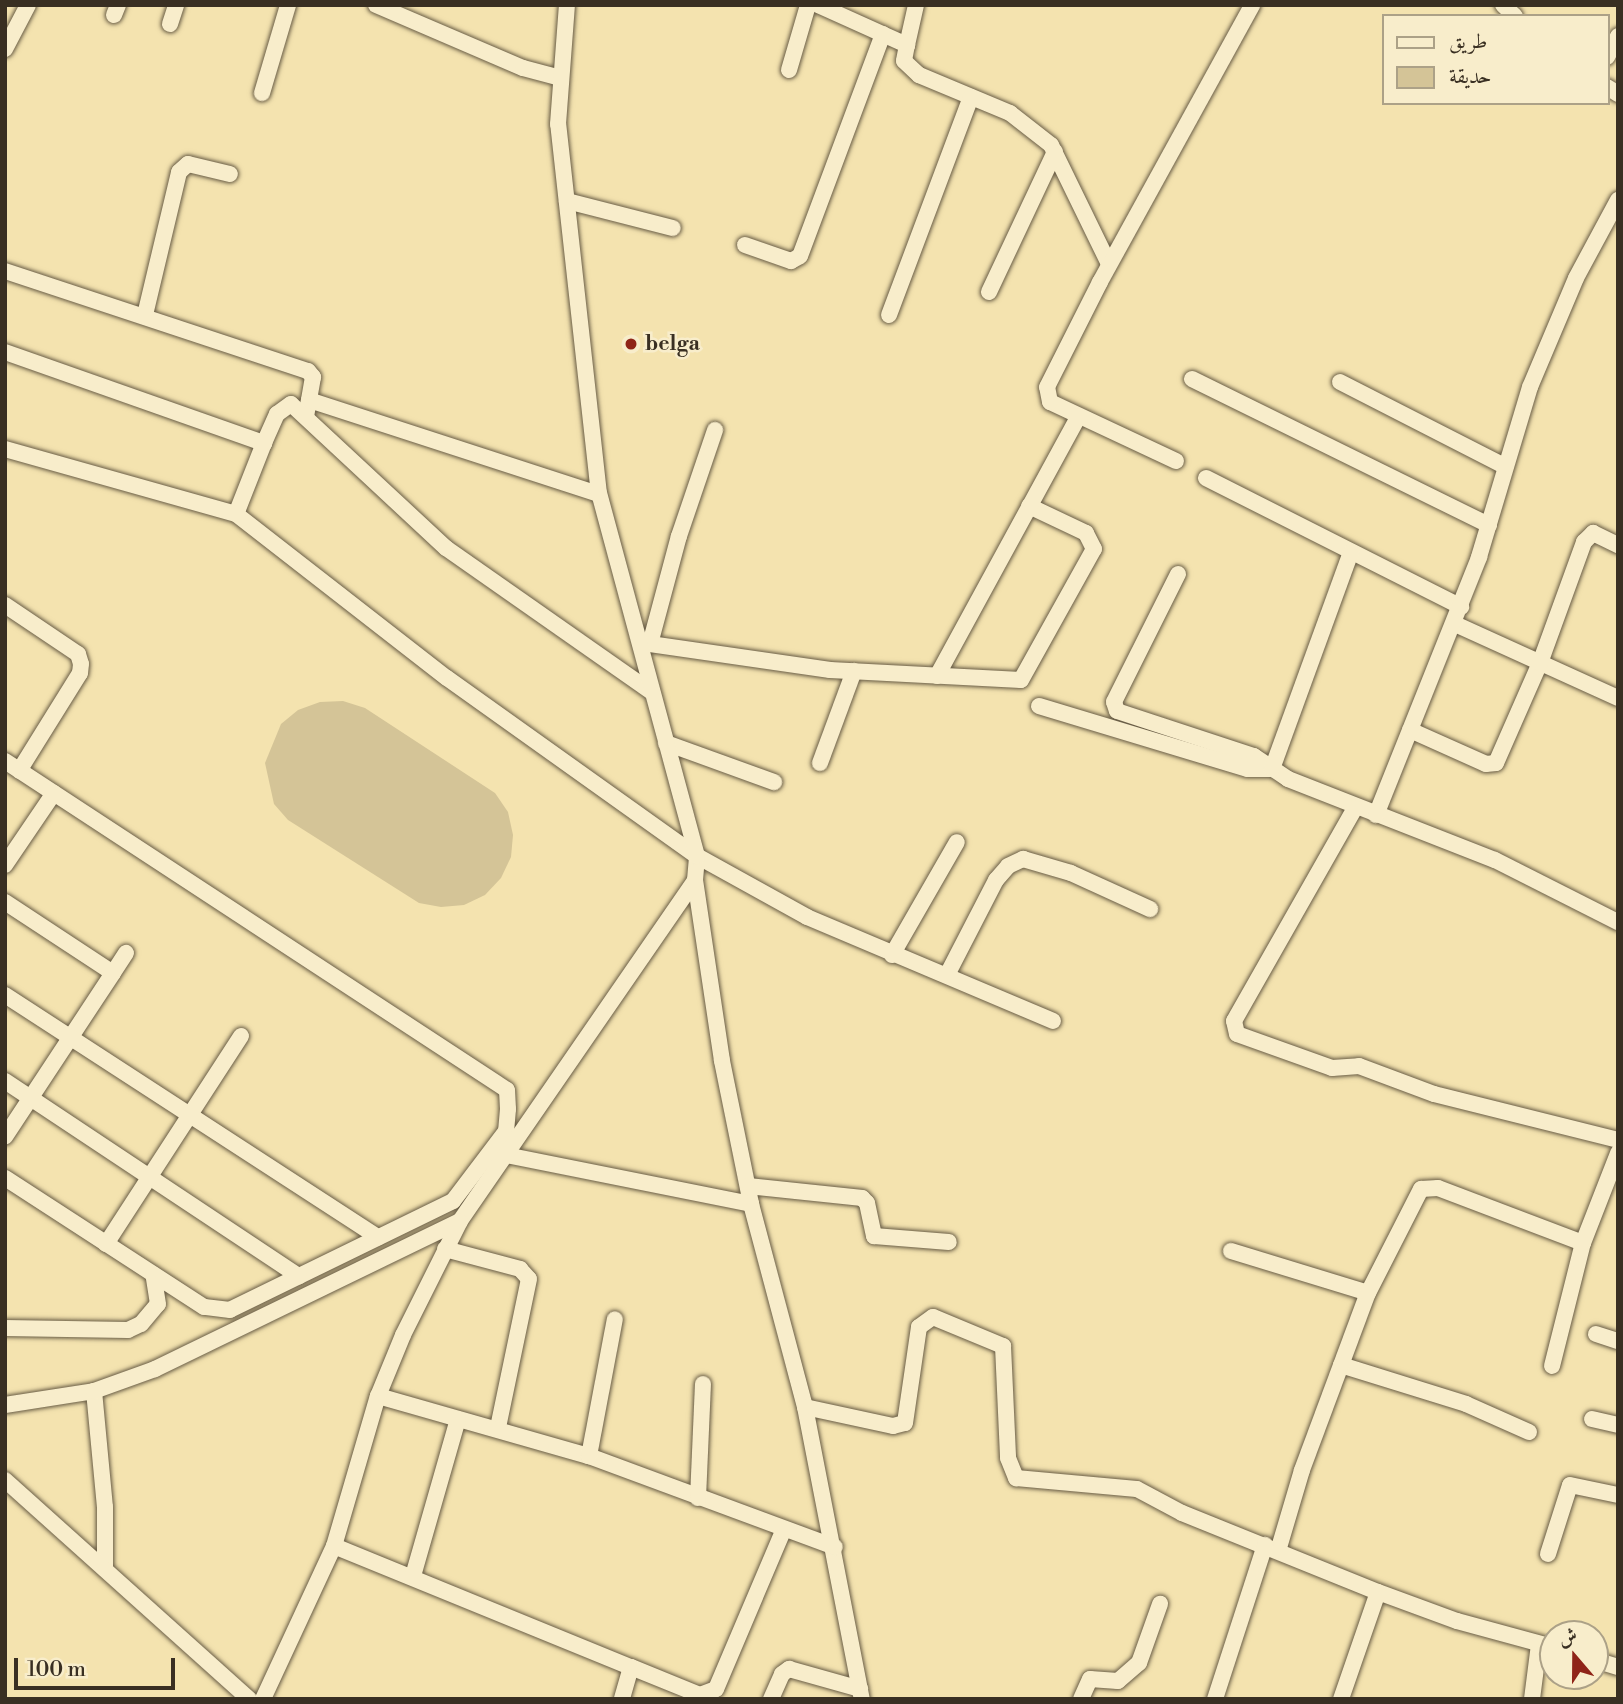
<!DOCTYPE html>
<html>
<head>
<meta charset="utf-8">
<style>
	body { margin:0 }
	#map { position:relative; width:1623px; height:1704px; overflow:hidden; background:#f4e3af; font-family:"Libre Bodoni",Amiri,serif }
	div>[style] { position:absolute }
	.green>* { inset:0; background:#d4c497 }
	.roads { filter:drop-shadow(0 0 2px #685c45) drop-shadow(0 0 2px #685c45) }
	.minor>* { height:16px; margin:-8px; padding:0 8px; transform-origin:8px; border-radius:8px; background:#f8edcb }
	.dots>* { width:19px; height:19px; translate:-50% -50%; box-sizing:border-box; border:4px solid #f8edcb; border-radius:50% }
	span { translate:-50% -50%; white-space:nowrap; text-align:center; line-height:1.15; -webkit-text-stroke:5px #f8edcb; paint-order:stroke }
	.poi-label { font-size:21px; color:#392f22; font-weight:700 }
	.left { translate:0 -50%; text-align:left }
	.frame { position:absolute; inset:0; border:7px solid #392f22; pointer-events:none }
	.legend { position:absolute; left:1382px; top:14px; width:228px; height:91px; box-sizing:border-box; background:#f8edcb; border:2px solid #aca187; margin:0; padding:9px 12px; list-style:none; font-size:21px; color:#392f22 }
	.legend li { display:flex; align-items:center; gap:14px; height:35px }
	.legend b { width:35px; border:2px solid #aca187 }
	.north { position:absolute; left:1539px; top:1620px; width:70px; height:70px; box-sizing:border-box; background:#f8edcb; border:2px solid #aca187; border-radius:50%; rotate:340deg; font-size:19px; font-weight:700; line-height:28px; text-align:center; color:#392f22 }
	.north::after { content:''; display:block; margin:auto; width:24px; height:32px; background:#8f2418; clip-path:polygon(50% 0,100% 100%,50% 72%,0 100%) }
	.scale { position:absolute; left:14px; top:1658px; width:161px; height:32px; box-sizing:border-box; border:4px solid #392f22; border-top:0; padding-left:9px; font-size:21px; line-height:24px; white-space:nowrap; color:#392f22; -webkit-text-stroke:5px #f8edcb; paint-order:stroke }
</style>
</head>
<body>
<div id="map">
	<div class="green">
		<div style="clip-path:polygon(343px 701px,365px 708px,495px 793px,508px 812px,513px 835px,511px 857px,501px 878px,485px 895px,464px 905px,441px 907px,419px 903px,288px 820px,274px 804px,265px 763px,281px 724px,298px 710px,320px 702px)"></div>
	</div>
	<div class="roads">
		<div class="minor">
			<div style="left:376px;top:5px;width:160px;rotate:23.2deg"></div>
			<div style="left:523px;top:68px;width:38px;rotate:15deg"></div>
			<div style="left:818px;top:5px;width:98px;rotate:24.2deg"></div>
			<div style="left:907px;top:45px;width:41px;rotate:-77.3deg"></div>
			<div style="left:1503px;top:5px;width:16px;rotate:43deg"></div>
			<div style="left:114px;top:15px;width:11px;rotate:-68deg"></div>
			<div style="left:170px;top:24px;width:20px;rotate:-72deg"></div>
			<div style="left:907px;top:45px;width:16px;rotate:101deg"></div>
			<div style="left:904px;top:61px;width:21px;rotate:43deg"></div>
			<div style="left:919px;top:75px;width:99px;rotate:22.7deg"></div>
			<div style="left:1010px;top:113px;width:52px;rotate:38deg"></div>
			<div style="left:1051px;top:145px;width:132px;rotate:64deg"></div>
			<div style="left:5px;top:49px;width:50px;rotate:-62.4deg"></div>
			<div style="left:1607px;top:57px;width:24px;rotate:-62deg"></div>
			<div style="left:789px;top:70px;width:68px;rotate:-73.7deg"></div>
			<div style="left:1607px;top:87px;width:13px;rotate:32deg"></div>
			<div style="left:262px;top:93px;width:92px;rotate:-73.5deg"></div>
			<div style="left:567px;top:201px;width:109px;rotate:14.3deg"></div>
			<div style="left:745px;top:245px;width:49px;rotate:19.2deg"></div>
			<div style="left:791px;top:261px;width:10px;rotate:-29deg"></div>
			<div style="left:800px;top:256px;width:237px;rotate:-69.5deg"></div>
			<div style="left:5px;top:271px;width:319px;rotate:18.3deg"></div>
			<div style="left:308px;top:371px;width:8px;rotate:50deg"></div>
			<div style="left:313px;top:377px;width:39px;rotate:100deg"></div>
			<div style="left:989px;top:292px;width:155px;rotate:-64.8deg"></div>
			<div style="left:145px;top:315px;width:147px;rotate:-76.6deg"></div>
			<div style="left:179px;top:172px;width:12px;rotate:-42deg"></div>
			<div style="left:188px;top:164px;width:43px;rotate:13.4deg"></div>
			<div style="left:889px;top:315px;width:233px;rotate:-69.4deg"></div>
			<div style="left:5px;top:352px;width:275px;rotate:19.4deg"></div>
			<div style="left:264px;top:443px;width:76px;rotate:111.5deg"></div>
			<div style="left:1192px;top:379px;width:331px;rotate:26.2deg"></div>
			<div style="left:1340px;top:382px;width:186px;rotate:27.1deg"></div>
			<div style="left:309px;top:400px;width:305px;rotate:18deg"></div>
			<div style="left:264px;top:443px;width:32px;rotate:-66deg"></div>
			<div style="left:277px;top:414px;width:17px;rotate:-36deg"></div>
			<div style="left:291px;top:404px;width:212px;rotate:42.9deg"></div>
			<div style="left:446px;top:548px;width:251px;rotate:35deg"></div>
			<div style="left:5px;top:449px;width:240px;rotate:15.7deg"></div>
			<div style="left:236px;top:514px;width:267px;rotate:37.9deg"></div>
			<div style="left:447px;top:678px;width:307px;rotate:35.5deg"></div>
			<div style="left:697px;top:856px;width:126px;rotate:29deg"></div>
			<div style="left:807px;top:917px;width:267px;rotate:22.9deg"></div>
			<div style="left:1176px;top:461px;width:139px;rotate:-154.9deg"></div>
			<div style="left:1050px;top:402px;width:15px;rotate:-101deg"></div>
			<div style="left:1047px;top:387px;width:118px;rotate:-63.2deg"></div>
			<div style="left:1100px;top:282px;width:316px;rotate:-61.2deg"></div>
			<div style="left:1206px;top:478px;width:286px;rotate:26.8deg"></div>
			<div style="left:1178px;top:574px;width:143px;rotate:116.6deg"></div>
			<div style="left:1114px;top:702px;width:9px;rotate:72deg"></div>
			<div style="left:1117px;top:711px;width:144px;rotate:18.2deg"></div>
			<div style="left:1254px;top:756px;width:41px;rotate:34.1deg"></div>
			<div style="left:1288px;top:779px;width:222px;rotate:21.4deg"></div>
			<div style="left:1495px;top:860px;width:138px;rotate:26.8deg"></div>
			<div style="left:5px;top:605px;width:88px;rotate:33.9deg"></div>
			<div style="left:78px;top:654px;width:10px;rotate:73deg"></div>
			<div style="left:81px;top:664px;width:9px;rotate:96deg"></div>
			<div style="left:80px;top:673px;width:115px;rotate:121.9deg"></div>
			<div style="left:1455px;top:624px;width:179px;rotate:24.4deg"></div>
			<div style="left:650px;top:644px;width:112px;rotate:-75deg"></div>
			<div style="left:679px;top:536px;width:112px;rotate:-71.2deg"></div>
			<div style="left:641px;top:646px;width:9px;rotate:-13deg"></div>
			<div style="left:650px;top:644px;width:182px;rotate:8.2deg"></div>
			<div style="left:830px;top:670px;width:191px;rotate:3deg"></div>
			<div style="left:1021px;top:680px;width:150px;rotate:-60.9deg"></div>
			<div style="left:1094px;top:549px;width:18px;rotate:-117deg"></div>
			<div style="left:1086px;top:533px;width:63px;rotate:-154.7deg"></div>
			<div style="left:937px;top:676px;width:296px;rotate:-61.4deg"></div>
			<div style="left:1039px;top:706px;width:218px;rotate:16.8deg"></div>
			<div style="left:1248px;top:769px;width:24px"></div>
			<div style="left:1272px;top:769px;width:231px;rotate:-70deg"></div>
			<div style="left:1410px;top:730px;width:83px;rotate:24.1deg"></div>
			<div style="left:1486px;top:764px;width:10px;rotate:-6deg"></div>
			<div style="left:1496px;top:763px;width:109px;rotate:-66.3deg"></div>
			<div style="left:1540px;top:663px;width:129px;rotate:-70deg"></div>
			<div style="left:1584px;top:542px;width:13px;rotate:-45deg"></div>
			<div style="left:1593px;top:533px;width:28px;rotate:26deg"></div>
			<div style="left:666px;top:743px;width:115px;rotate:19.9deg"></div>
			<div style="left:5px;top:761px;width:600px;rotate:33.24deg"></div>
			<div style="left:507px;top:1090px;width:19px;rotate:87deg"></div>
			<div style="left:508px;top:1109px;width:22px;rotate:95deg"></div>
			<div style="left:506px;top:1131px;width:88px;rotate:127.1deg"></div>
			<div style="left:453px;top:1201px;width:248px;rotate:154deg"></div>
			<div style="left:230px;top:1310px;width:26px;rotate:-173deg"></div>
			<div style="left:204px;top:1307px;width:237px;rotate:-147deg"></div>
			<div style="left:820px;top:763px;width:98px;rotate:-69.7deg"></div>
			<div style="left:1355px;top:808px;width:245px;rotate:119.6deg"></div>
			<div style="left:1234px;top:1021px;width:13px;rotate:77deg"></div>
			<div style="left:1237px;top:1034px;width:101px;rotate:19.7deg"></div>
			<div style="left:1332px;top:1068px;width:27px;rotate:-4deg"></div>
			<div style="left:1359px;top:1066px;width:80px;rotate:20.5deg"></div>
			<div style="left:1434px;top:1094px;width:190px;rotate:14deg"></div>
			<div style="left:1376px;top:815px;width:278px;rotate:-68.2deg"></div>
			<div style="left:1479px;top:557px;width:177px;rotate:-73.3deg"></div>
			<div style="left:1530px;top:387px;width:118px;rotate:-67.1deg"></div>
			<div style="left:1576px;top:278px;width:89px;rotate:-61.7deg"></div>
			<div style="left:5px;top:865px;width:87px;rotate:-55.8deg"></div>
			<div style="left:695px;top:880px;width:183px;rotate:81.5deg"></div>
			<div style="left:722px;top:1061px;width:146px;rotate:78.5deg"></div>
			<div style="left:751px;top:1204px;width:210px;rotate:75.1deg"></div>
			<div style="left:805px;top:1407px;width:298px;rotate:79deg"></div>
			<div style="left:5px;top:902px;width:129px;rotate:33.3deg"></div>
			<div style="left:113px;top:973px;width:196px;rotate:123.4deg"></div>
			<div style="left:892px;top:955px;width:130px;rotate:-60.1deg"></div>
			<div style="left:113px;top:973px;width:24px;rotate:-57deg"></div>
			<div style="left:947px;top:975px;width:107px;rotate:-62.7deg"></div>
			<div style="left:996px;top:880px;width:18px;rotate:-49deg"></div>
			<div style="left:1008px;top:866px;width:17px;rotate:-25deg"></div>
			<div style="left:1023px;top:859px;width:50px;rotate:16.3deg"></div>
			<div style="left:1071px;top:873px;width:87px;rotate:24.5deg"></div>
			<div style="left:5px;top:995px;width:445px;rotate:33deg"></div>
			<div style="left:5px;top:1081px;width:353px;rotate:33.6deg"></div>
			<div style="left:506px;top:1155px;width:250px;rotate:11.3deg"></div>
			<div style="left:748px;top:1186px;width:115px;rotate:6deg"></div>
			<div style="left:862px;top:1198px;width:7px;rotate:45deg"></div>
			<div style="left:867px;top:1203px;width:34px;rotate:78deg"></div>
			<div style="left:874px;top:1236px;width:75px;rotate:4.6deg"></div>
			<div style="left:106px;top:1244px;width:248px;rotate:-57deg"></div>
			<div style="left:445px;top:1249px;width:78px;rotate:14.9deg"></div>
			<div style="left:520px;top:1269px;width:13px;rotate:48deg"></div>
			<div style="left:529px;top:1279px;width:152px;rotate:101.8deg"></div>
			<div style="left:1231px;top:1251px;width:143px;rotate:17deg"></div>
			<div style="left:5px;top:1328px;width:123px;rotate:0.9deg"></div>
			<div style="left:128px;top:1330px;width:14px;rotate:-25deg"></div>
			<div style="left:141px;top:1324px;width:26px;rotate:-50deg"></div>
			<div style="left:158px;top:1304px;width:30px;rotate:-99deg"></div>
			<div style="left:1596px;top:1334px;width:23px;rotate:18deg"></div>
			<div style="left:1341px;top:1365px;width:131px;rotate:17.3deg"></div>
			<div style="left:1466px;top:1404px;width:69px;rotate:24deg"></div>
			<div style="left:1552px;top:1366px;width:127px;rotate:-75.9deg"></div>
			<div style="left:1583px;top:1243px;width:97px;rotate:-68.7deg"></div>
			<div style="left:94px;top:1391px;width:117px;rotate:84.6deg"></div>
			<div style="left:105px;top:1507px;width:62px;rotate:90deg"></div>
			<div style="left:378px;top:1396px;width:219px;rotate:15.9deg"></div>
			<div style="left:589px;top:1456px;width:262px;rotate:20.3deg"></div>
			<div style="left:5px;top:1405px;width:90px;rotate:-8.9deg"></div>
			<div style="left:94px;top:1391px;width:65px;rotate:-19.8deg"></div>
			<div style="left:155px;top:1369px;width:339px;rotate:-25.9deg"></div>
			<div style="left:460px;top:1221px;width:414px;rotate:-55.4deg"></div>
			<div style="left:695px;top:880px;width:24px;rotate:-85deg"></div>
			<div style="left:697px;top:856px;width:375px;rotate:-105.1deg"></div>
			<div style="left:599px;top:494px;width:372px;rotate:-96.3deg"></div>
			<div style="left:558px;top:124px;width:119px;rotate:-85.7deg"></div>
			<div style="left:805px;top:1407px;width:90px;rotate:12.2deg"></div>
			<div style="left:893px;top:1426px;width:12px;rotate:-14deg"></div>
			<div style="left:905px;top:1423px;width:97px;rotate:-81.7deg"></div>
			<div style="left:919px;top:1327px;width:17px;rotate:-36deg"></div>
			<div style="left:933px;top:1317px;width:76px;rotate:22.5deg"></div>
			<div style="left:1003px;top:1346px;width:112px;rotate:87.4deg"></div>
			<div style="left:1008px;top:1458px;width:22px;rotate:68deg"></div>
			<div style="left:1016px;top:1478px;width:121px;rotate:5.2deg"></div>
			<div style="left:1137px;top:1489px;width:51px;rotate:28.1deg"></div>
			<div style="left:1182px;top:1513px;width:211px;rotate:22deg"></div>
			<div style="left:1378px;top:1592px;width:84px;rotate:20.2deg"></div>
			<div style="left:1457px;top:1621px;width:99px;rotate:15.2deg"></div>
			<div style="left:1592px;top:1419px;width:27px;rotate:13deg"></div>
			<div style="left:589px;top:1456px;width:139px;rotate:-79.3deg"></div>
			<div style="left:5px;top:1480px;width:328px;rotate:41.9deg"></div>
			<div style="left:698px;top:1498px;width:114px;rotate:-87.5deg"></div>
			<div style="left:334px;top:1546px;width:321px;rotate:22.2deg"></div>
			<div style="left:631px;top:1667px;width:33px;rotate:106deg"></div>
			<div style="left:1278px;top:1551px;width:84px;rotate:-73.5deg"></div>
			<div style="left:1302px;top:1470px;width:189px;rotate:-69.6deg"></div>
			<div style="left:1368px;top:1293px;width:117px;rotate:-63deg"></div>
			<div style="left:1421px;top:1189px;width:17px;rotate:-3deg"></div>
			<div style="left:1438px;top:1188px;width:155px;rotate:20.8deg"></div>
			<div style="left:1548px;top:1554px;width:72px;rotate:-72.3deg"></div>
			<div style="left:1570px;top:1485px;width:49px;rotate:11.8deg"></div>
			<div style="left:413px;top:1576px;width:163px;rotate:-74deg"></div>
			<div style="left:1595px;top:1660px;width:24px;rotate:17deg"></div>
			<div style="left:631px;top:1667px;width:74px;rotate:22.1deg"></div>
			<div style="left:700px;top:1695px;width:17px;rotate:-21deg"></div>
			<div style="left:716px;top:1689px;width:174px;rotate:-67deg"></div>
			<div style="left:263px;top:1699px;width:169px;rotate:-65.1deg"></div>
			<div style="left:334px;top:1546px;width:156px;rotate:-73.7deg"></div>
			<div style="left:378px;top:1396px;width:66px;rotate:-67.7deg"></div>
			<div style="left:403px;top:1335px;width:127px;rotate:-63.4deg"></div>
			<div style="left:771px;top:1699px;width:27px;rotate:-66deg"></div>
			<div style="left:782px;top:1674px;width:9px;rotate:-36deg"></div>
			<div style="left:789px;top:1669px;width:74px;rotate:15.7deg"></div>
			<div style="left:1081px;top:1699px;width:22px;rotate:-66deg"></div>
			<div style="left:1090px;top:1679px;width:28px;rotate:4deg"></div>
			<div style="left:1118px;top:1681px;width:28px;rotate:-41deg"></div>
			<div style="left:1139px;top:1663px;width:63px;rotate:-70.4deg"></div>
			<div style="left:1215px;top:1699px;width:162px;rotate:-72deg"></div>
			<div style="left:1341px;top:1699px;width:113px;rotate:-70.9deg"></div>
			<div style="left:1532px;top:1699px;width:55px;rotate:-82.7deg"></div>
		</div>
	</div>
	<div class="dots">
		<div style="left:631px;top:344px;background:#8f2418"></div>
	</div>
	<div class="poi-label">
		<span class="left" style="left:645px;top:344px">belga</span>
	</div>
	<div class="frame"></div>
	<ul class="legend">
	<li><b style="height:9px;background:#f8edcb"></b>طريق</li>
	<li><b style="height:19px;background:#d4c497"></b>حديقة</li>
	</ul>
	<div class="north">ش</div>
	<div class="scale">100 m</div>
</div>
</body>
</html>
